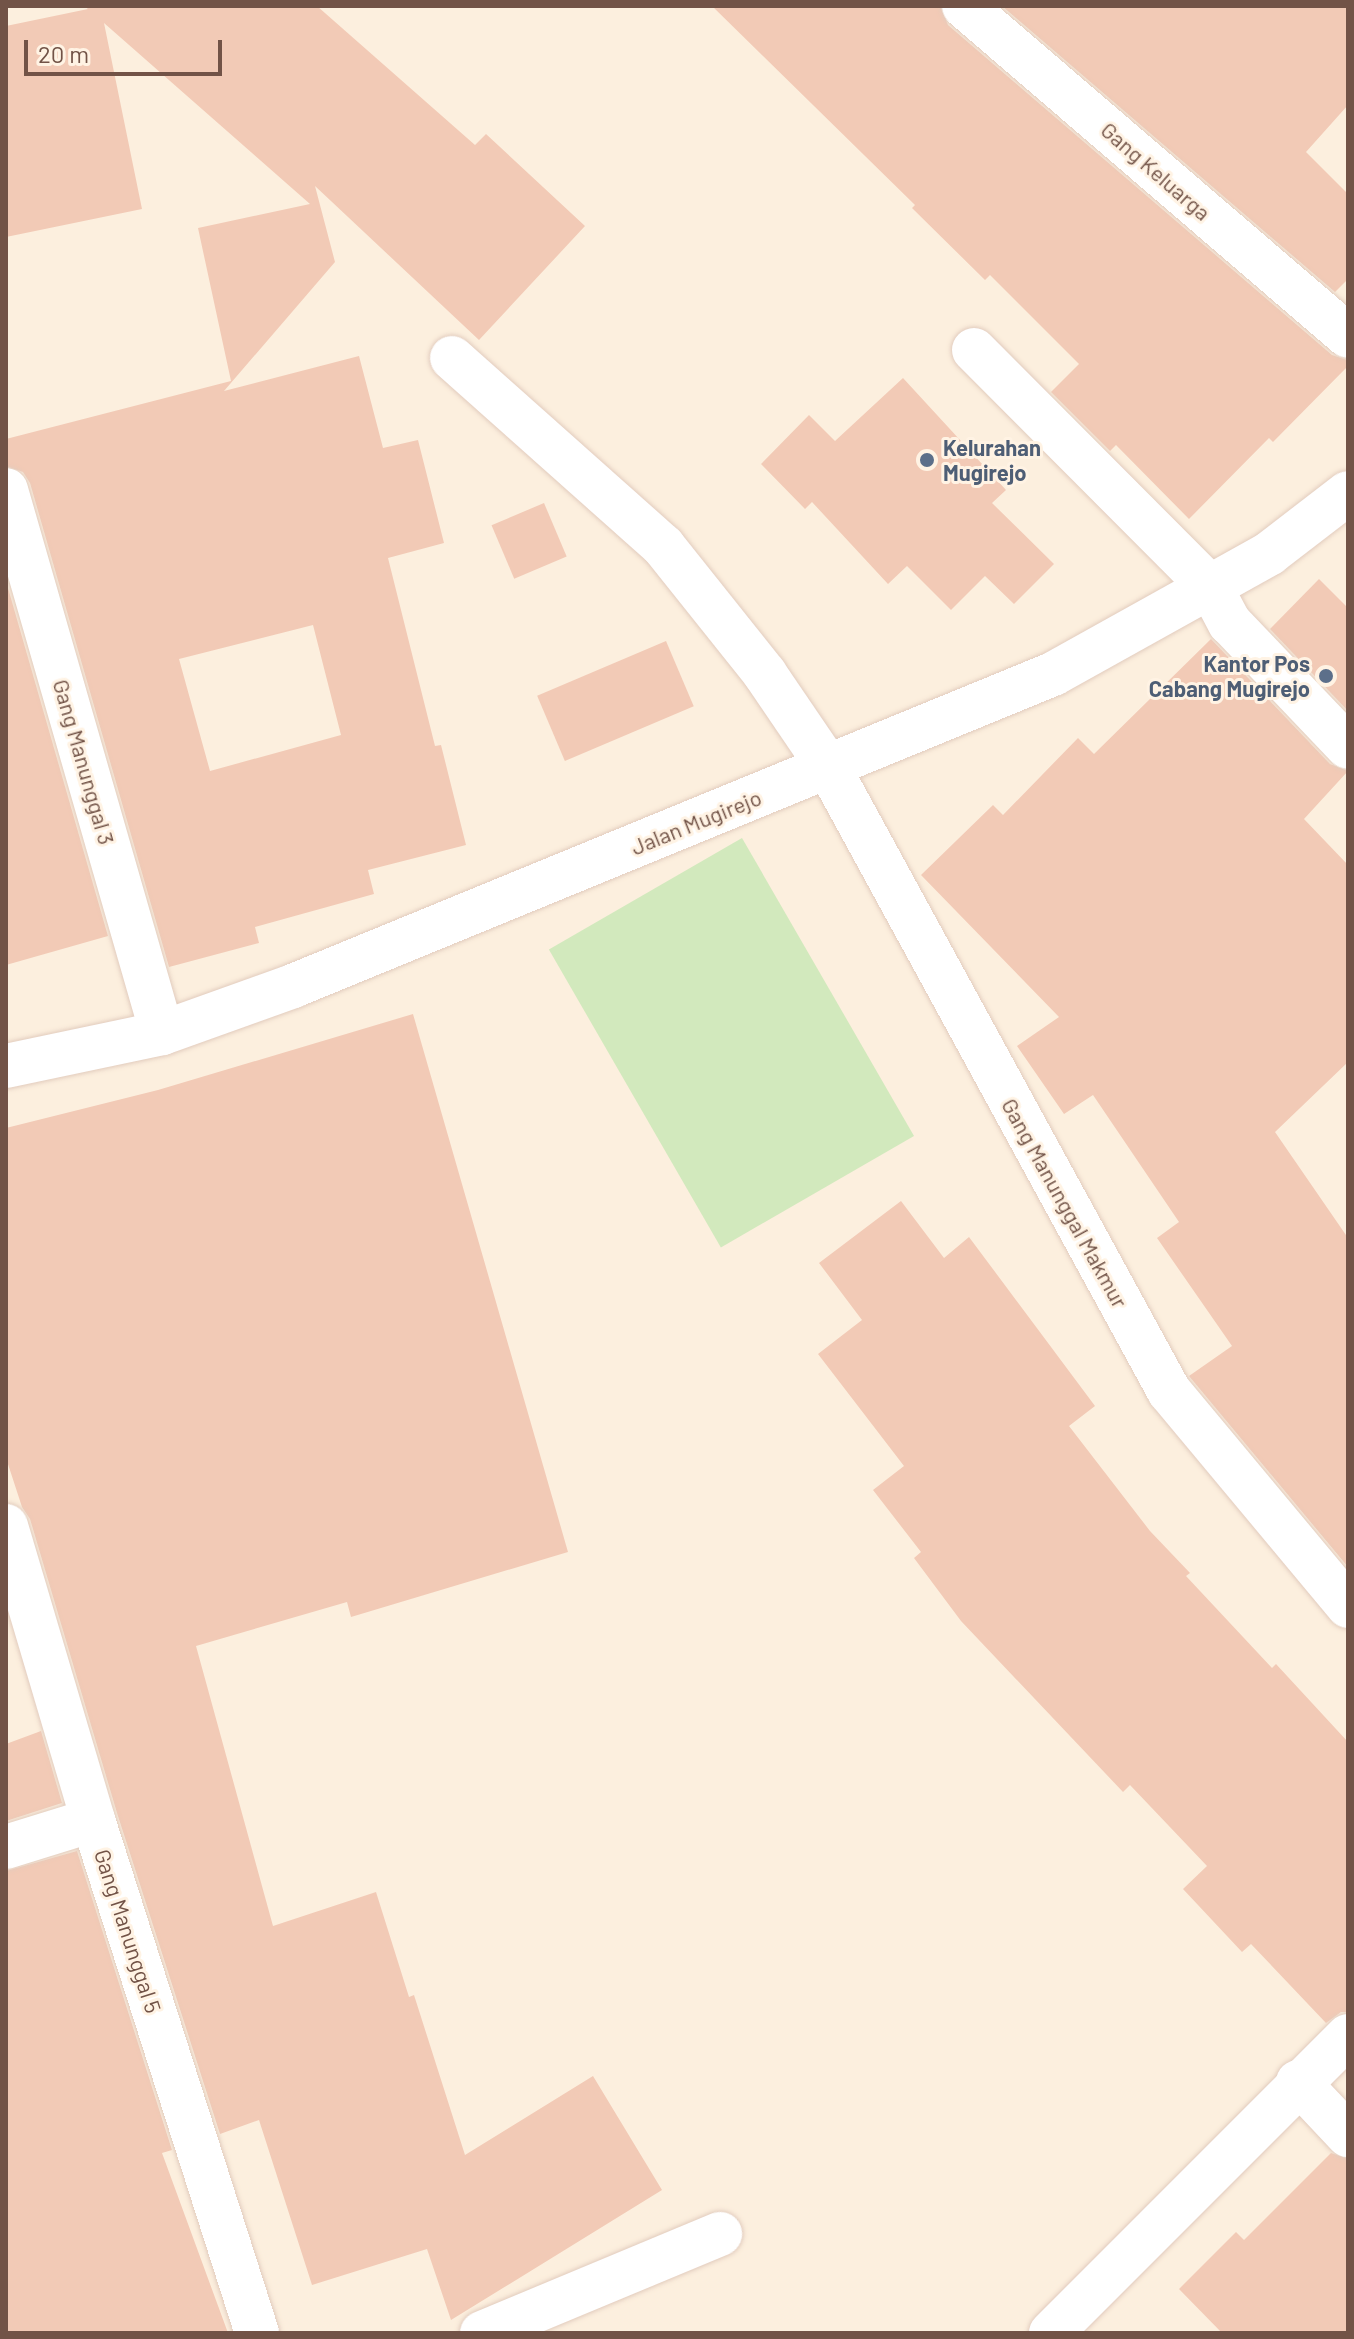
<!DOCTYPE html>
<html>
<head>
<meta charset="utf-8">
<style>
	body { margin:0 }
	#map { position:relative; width:1354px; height:2339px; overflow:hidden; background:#fcefde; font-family:Barlow,sans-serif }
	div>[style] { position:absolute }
	.green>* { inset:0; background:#d2e9bd; transform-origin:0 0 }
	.building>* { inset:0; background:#f2cab6; transform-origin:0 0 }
	.roads { filter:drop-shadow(0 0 2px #e2ccbe) drop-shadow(0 0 2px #e2ccbe) }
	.minor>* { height:44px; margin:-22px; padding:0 22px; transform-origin:22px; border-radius:22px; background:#fff }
	.dots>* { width:22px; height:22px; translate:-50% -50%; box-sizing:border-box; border:4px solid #fff3e4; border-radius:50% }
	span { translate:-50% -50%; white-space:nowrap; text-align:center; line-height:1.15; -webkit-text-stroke:6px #fff3e4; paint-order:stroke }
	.street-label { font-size:22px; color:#725347 }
	.service-label { font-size:22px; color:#4e5e75; font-weight:700 }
	.left { translate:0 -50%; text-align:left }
	.right { translate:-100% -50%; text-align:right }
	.frame { position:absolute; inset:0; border:8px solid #725347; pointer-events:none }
	.scale { position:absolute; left:24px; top:40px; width:198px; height:36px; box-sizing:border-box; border:4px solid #725347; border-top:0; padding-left:10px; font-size:24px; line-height:28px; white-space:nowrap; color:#725347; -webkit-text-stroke:6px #fff3e4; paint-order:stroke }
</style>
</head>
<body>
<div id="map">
	<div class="green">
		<div style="left:742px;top:838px;width:344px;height:223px;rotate:60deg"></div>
	</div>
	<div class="building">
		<div style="clip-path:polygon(evenodd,84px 6px,317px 6px,475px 145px,486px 134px,585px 226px,479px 340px,315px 186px,335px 262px,224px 391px,359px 356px,383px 448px,418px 440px,444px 543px,388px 558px,435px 746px,441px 745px,466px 845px,368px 870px,374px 894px,255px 927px,259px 943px,169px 967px,30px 483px,23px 472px,6px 466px,6px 439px,231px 381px,198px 228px,310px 204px,104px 23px,142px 209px,6px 237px,6px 26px,88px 9px,84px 6px,313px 625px,341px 735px,210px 771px,179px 659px,313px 625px)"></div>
		<div style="clip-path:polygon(712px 6px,940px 6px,948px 25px,1332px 355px,1347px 360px,1348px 366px,1273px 442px,1269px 438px,1189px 519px,1116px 445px,1110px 451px,1051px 392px,1079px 364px,990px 275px,985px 280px,912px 208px,915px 205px)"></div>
		<div style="clip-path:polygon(1002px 6px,1348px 6px,1348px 105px,1306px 152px,1348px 194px,1348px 279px,1335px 292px)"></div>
		<div style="clip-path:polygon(903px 378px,1006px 490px,992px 503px,1054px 564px,1014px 604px,985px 576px,951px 610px,907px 566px,888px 584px,812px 502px,805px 509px,761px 464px,809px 415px,835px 441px)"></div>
		<div style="left:544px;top:503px;width:58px;height:57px;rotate:67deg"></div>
		<div style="clip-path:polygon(1319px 579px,1348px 608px,1348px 711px,1270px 629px)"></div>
		<div style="clip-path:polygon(6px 581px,108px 936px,6px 965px)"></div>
		<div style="clip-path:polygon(1211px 639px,1330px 764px,1348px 771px,1304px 819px,1348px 865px,1348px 1062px,1275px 1132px,1348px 1238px,1348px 1567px,1189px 1376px,1232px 1346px,1157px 1238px,1179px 1222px,1093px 1095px,1064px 1114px,1017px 1046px,1059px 1017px,921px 875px,993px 805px,1003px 815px,1078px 738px,1094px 754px)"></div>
		<div style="left:666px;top:641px;width:71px;height:140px;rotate:67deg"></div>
		<div style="clip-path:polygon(413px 1014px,568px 1552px,351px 1617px,347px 1602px,196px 1646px,273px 1926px,376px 1892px,409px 1997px,414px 1995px,465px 2155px,593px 2076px,662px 2190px,451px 2320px,427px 2249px,312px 2285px,259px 2120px,220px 2134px,117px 1813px,30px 1519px,22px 1507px,6px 1458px,6px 1128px,158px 1090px)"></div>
		<div style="clip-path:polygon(901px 1201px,944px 1258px,969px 1237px,1095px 1406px,1069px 1426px,1150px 1531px,1190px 1573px,1186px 1576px,1272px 1668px,1276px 1664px,1348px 1742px,1348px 2012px,1341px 2012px,1326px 2023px,1251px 1944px,1242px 1952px,1183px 1889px,1207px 1866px,1130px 1785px,1123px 1792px,961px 1621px,914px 1558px,921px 1552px,873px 1490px,904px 1466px,818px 1354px,862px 1320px,819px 1263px)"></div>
		<div style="clip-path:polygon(41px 1731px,62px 1803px,6px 1821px,6px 1744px)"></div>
		<div style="clip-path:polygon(77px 1851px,172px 2150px,162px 2153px,228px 2333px,6px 2333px,6px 1871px)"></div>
		<div style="clip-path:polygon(1331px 2153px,1348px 2159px,1348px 2333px,1222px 2333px,1179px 2289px,1236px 2232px,1244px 2240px)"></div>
	</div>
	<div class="roads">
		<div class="minor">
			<div style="left:964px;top:6px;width:506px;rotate:40.67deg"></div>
			<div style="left:974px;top:350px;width:336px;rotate:45.1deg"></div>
			<div style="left:1211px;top:588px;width:40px;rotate:62deg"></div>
			<div style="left:1230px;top:623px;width:171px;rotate:46.4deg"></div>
			<div style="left:452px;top:358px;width:283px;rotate:41.7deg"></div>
			<div style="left:663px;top:546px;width:164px;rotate:51.4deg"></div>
			<div style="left:765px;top:674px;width:114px;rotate:55.8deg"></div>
			<div style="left:829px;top:768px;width:710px;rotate:61.38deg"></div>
			<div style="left:1169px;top:1391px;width:280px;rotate:50.2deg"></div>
			<div style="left:6px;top:490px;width:565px;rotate:73.97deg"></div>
			<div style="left:6px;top:1066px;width:159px;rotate:-11.9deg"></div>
			<div style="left:162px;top:1033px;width:139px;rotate:-19.7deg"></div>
			<div style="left:293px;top:986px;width:822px;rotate:-22.32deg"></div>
			<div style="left:1053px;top:674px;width:248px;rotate:-29.1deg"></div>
			<div style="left:1270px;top:553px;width:98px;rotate:-37.6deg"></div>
			<div style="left:6px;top:1526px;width:307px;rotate:73.5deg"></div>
			<div style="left:93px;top:1820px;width:539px;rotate:72.27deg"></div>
			<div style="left:6px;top:1847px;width:91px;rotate:-17.2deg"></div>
			<div style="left:1298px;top:2082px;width:73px;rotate:46.7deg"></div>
			<div style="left:482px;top:2333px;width:258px;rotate:-22.6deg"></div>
			<div style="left:1051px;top:2333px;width:420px;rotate:-45deg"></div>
		</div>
	</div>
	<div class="dots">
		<div style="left:927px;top:460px;background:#5c6f8a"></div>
		<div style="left:1326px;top:676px;background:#5c6f8a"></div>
	</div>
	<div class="street-label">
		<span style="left:1156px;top:171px;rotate:41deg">Gang Keluarga</span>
		<span style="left:84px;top:762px;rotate:74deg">Gang Manunggal 3</span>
		<span style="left:696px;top:822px;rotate:-22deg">Jalan Mugirejo</span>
		<span style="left:1065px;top:1203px;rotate:61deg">Gang Manunggal Makmur</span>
		<span style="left:128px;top:1931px;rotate:72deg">Gang Manunggal 5</span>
	</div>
	<div class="service-label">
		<span class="left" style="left:943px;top:460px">Kelurahan<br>Mugirejo</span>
		<span class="right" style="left:1310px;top:676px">Kantor Pos<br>Cabang Mugirejo</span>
	</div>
	<div class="frame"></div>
	<div class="scale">20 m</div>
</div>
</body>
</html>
